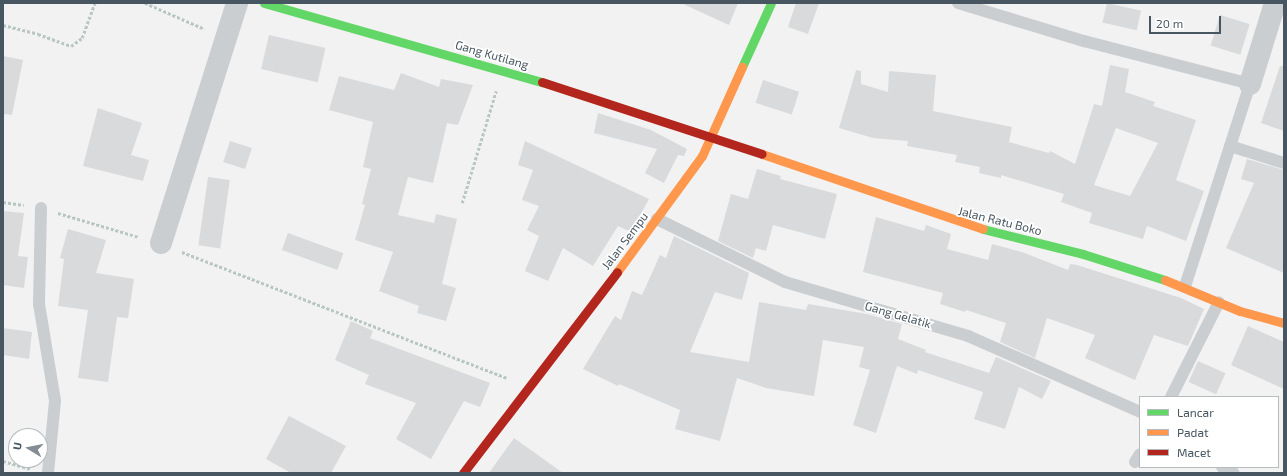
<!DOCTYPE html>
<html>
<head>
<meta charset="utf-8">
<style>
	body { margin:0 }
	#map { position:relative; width:1287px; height:476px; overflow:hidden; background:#f3f2f2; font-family:"Exo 2",sans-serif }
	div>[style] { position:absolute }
	.building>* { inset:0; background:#d9dadb; transform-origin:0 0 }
	.path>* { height:2.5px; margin-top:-1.25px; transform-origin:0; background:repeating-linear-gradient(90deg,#b9c7c2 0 3px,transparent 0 5px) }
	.lane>* { height:12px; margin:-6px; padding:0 6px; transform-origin:6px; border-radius:6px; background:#cbced1 }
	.street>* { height:22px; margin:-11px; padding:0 11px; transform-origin:11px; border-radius:11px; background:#cbced1 }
	.fast>* { height:9px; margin:-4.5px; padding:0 4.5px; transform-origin:4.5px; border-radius:4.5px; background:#63d668 }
	.slow>* { height:9px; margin:-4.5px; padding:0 4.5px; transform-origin:4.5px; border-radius:4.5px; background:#ff974d }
	.jam>* { height:9px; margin:-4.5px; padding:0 4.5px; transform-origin:4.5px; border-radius:4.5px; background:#b3261e }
	span { translate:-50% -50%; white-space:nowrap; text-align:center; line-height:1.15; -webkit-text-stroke:3.5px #fff; paint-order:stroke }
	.street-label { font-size:12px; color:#475660 }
	.frame { position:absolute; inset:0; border:4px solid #475660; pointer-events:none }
	.legend { position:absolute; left:1139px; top:396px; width:140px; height:72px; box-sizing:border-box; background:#fff; border:1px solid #b5bbbf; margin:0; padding:5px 7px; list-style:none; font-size:12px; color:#475660 }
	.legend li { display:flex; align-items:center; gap:8px; height:20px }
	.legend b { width:20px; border:1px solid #b5bbbf }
	.north { position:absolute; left:8px; top:428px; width:40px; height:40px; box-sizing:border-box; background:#fff; border:1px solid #b5bbbf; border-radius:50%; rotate:280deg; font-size:11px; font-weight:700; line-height:16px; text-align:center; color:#475660 }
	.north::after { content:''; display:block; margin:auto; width:14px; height:18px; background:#838d93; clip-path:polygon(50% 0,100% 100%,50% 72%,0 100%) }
	.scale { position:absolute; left:1149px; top:16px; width:72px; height:18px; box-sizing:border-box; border:2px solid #475660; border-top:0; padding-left:5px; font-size:12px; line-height:14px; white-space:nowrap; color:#475660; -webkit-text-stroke:3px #fff; paint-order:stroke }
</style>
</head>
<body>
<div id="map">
	<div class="building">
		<div style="clip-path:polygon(681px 3px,738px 3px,729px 25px)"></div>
		<div style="clip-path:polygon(796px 3px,819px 3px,808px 34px,788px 27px)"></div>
		<div style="left:1107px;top:3px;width:35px;height:20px;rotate:13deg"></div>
		<div style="left:1220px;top:15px;width:31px;height:32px;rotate:17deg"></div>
		<div style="left:269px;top:35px;width:58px;height:35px;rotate:13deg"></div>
		<div style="clip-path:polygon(3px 56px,23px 60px,12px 115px,3px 114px)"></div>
		<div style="clip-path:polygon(evenodd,1110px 65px,1129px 69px,1125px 92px,1155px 102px,1153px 106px,1196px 120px,1176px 180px,1204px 191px,1186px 241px,1147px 226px,1143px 239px,1089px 223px,1092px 213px,1061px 202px,1064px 194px,1001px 175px,1001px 178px,979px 173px,980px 167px,955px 162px,957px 155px,907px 146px,908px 141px,873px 138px,839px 128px,856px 70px,861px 71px,861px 84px,888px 92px,889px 71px,936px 75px,933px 111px,1012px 127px,1009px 142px,1049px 153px,1050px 151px,1075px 164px,1094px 104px,1102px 106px,1110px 65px,1116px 128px,1158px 143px,1130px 196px,1094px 185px,1116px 128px)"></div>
		<div style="clip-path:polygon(1280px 66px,1284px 66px,1284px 131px,1261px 123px)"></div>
		<div style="clip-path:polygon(401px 73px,439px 87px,441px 79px,473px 85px,458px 125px,447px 123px,433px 183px,408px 177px,398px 215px,434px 223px,436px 214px,457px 219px,442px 284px,456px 288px,446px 321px,417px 313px,419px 306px,379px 291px,393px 252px,355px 240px,365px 205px,362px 204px,371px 169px,363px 167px,373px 122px,329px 110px,339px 76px,394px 90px)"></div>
		<div style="left:763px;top:80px;width:38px;height:24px;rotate:18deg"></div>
		<div style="clip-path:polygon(98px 108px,142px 123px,131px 155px,149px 160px,143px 181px,83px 166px)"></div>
		<div style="clip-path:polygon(598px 113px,651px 130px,687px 149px,684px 156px,678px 155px,664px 183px,645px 173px,657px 149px,594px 133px)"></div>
		<div style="left:230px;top:141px;width:23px;height:22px;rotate:18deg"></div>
		<div style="clip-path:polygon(525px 141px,649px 199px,631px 232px,618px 226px,593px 266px,563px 248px,548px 281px,525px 271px,539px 236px,527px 230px,539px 206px,522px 200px,533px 170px,518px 165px)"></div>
		<div style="clip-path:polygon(1247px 159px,1284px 170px,1284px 273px,1226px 248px,1254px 183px,1241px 179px)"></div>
		<div style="clip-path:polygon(757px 169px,781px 176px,780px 179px,837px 194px,825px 239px,773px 225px,766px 251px,756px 248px,753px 258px,718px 241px,731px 194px,748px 199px)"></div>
		<div style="left:208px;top:177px;width:22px;height:69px;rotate:8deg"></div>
		<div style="clip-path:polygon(3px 211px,24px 213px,18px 256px,28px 257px,24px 288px,3px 285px)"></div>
		<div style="clip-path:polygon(876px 217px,924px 231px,926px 225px,951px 234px,947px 249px,988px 260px,992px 244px,1022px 252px,1068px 270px,1070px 264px,1077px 265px,1181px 298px,1204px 309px,1188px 346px,1154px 335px,1135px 380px,1085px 358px,1095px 335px,1047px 318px,1035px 358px,1000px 342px,1006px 323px,966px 310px,965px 312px,940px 304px,943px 293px,863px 272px)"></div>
		<div style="clip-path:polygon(68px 229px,106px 240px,96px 273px,134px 279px,128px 318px,117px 317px,108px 382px,78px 378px,88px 310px,58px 306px,64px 259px,60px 258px)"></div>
		<div style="left:288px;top:233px;width:59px;height:18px;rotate:20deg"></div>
		<div style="clip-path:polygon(674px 236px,749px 273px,742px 300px,715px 292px,690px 352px,749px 362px,759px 302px,806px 310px,808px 304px,867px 314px,902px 324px,898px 339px,926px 350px,925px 352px,989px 373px,996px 357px,1051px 381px,1042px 399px,1019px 387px,1005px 429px,974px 419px,983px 392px,918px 370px,917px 374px,897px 366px,876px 433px,853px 425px,870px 370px,859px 367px,864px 347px,823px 340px,814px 396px,766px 388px,737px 378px,720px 441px,675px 429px,680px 410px,619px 384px,618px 386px,583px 369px,615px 316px,621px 320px,632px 291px,642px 295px,660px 255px,666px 258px)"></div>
		<div style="clip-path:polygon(351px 321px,373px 331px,370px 338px,490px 383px,480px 407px,464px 401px,431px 459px,396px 439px,416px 403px,365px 384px,369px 375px,335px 360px)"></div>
		<div style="clip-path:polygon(1248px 326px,1284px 342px,1284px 389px,1231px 365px)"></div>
		<div style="clip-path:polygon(3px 328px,32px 332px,29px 359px,3px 355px)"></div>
		<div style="left:1198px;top:361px;width:30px;height:23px;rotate:24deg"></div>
		<div style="clip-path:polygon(289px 416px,346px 446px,331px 473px,291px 473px,266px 459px)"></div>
		<div style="clip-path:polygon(514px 438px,563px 473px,489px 473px)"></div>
	</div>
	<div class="path">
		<div style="left:145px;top:3px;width:65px;rotate:23.4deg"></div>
		<div style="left:3px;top:25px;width:36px;rotate:14deg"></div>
		<div style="left:38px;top:34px;width:35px;rotate:20deg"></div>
		<div style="left:71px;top:46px;width:14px;rotate:-36deg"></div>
		<div style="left:82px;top:38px;width:37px;rotate:-70deg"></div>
		<div style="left:3px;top:202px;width:21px;rotate:8deg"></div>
		<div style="left:462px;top:203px;width:117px;rotate:-73.1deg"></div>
		<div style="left:58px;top:213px;width:84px;rotate:16.5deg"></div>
		<div style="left:182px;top:252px;width:349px;rotate:21.2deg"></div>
		<div style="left:3px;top:461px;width:29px;rotate:16deg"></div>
	</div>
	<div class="lane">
		<div style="left:958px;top:3px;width:132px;rotate:16.8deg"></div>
		<div style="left:1084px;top:41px;width:171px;rotate:14.5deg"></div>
		<div style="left:1250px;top:84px;width:212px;rotate:107.8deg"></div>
		<div style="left:1230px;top:146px;width:57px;rotate:17.5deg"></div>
		<div style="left:41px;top:208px;width:96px;rotate:91.2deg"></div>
		<div style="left:39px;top:304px;width:98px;rotate:80.6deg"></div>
		<div style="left:55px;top:401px;width:72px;rotate:95.6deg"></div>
		<div style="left:657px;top:219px;width:143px;rotate:26.2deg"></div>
		<div style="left:785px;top:282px;width:191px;rotate:16.4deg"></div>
		<div style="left:968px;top:336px;width:188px;rotate:23.8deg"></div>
		<div style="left:1171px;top:397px;width:106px;rotate:-63.2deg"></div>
		<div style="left:1135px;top:462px;width:9px;rotate:-58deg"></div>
		<div style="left:1222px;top:467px;width:13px;rotate:27deg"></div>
	</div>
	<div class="street">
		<div style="left:1250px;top:84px;width:85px;rotate:-72.8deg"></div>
		<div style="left:161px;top:243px;width:252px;rotate:-72.4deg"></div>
	</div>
	<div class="fast">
		<div style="left:264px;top:3px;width:289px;rotate:15.9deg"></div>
		<div style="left:742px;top:67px;width:70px;rotate:-65.6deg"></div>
		<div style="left:983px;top:229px;width:103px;rotate:14deg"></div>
		<div style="left:1083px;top:254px;width:86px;rotate:17.6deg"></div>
	</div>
	<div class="slow">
		<div style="left:762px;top:154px;width:233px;rotate:18.7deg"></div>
		<div style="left:617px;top:272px;width:144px;rotate:-53.8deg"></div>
		<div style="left:702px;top:156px;width:98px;rotate:-65.8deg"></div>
		<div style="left:1165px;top:280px;width:81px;rotate:22.5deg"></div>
		<div style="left:1240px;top:311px;width:46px;rotate:15.3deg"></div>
	</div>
	<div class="jam">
		<div style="left:542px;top:82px;width:231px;rotate:18.1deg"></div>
		<div style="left:463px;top:473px;width:253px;rotate:-52.5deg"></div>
	</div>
	<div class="street-label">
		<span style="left:492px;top:55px;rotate:16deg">Gang Kutilang</span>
		<span style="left:1000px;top:221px;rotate:14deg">Jalan Ratu Boko</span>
		<span style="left:625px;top:241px;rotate:-53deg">Jalan Sempu</span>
		<span style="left:898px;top:315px;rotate:16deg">Gang Gelatik</span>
	</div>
	<div class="frame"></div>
	<ul class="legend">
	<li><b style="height:5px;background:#63d668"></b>Lancar</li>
	<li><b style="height:5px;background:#ff974d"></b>Padat</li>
	<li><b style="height:5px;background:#b3261e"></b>Macet</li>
	</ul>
	<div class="north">U</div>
	<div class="scale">20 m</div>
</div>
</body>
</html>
